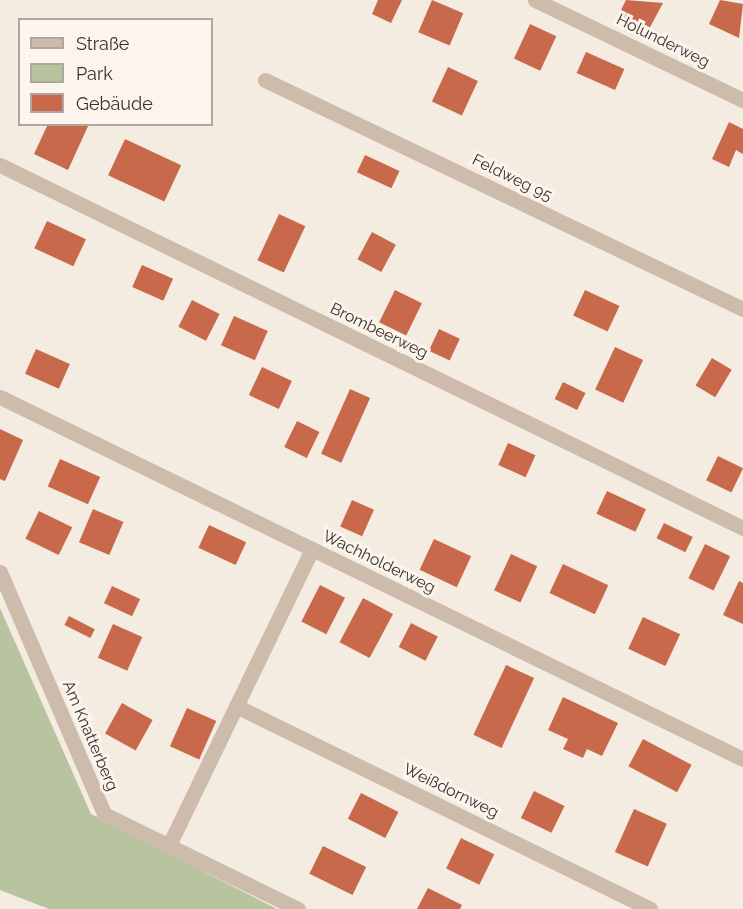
<!DOCTYPE html>
<html>
<head>
<meta charset="utf-8">
<style>
	body { margin:0 }
	#map { position:relative; width:743px; height:909px; overflow:hidden; background:#f4ebe1; font-family:Raleway,sans-serif }
	div>[style] { position:absolute }
	.green>* { inset:0; background:#b8c4a0 }
	.building>* { inset:0; background:#c8694b; transform-origin:0 0 }
	.minor>* { height:15px; margin:-7.5px; padding:0 7.5px; transform-origin:7.5px; border-radius:7.5px; background:#cdbbac }
	span { translate:-50% -50%; white-space:nowrap; text-align:center; line-height:1.15; -webkit-text-stroke:6px #fbf5ee; paint-order:stroke }
	.street-label { font-size:16px; color:#3b302b }
	.legend { position:absolute; left:18px; top:18px; width:195px; height:108px; box-sizing:border-box; background:#fbf5ee; border:2px solid #aea6a0; margin:0; padding:8px 10px; list-style:none; font-size:18px; color:#3b302b }
	.legend li { display:flex; align-items:center; gap:12px; height:30px }
	.legend b { width:30px; border:2px solid #aea6a0 }
</style>
</head>
<body>
<div id="map">
	<div class="green">
		<div style="clip-path:polygon(0 608px,91px 814px,277px 909px,49px 909px,0 890px)"></div>
	</div>
	<div class="building">
		<div style="clip-path:polygon(378px 0,402px 0,391px 23px,372px 14px)"></div>
		<div style="left:432px;top:0;width:34px;height:35px;rotate:23deg"></div>
		<div style="clip-path:polygon(626px 0,663px 3px,648px 31px,618px 16px)"></div>
		<div style="clip-path:polygon(720px 0,743px 4px,739px 38px,709px 24px)"></div>
		<div style="left:530px;top:24px;width:29px;height:38px;rotate:25deg"></div>
		<div style="left:586px;top:52px;width:42px;height:23px;rotate:24deg"></div>
		<div style="left:448px;top:67px;width:33px;height:38px;rotate:25deg"></div>
		<div style="clip-path:polygon(729px 122px,743px 129px,743px 154px,736px 150px,729px 167px,712px 159px)"></div>
		<div style="clip-path:polygon(48px 124px,89px 124px,68px 170px,34px 154px)"></div>
		<div style="left:125px;top:139px;width:62px;height:40px;rotate:25deg"></div>
		<div style="left:365px;top:155px;width:38px;height:19px;rotate:25deg"></div>
		<div style="left:279px;top:214px;width:29px;height:51px;rotate:25deg"></div>
		<div style="left:47px;top:221px;width:43px;height:30px;rotate:25deg"></div>
		<div style="left:372px;top:232px;width:27px;height:31px;rotate:28deg"></div>
		<div style="left:142px;top:265px;width:34px;height:24px;rotate:24deg"></div>
		<div style="left:395px;top:290px;width:30px;height:36px;rotate:26deg"></div>
		<div style="left:585px;top:290px;width:38px;height:28px;rotate:25deg"></div>
		<div style="left:192px;top:300px;width:31px;height:30px;rotate:27deg"></div>
		<div style="left:234px;top:316px;width:37px;height:32px;rotate:24deg"></div>
		<div style="left:439px;top:329px;width:23px;height:24px;rotate:25deg"></div>
		<div style="left:615px;top:347px;width:31px;height:47px;rotate:25deg"></div>
		<div style="left:36px;top:349px;width:37px;height:27px;rotate:24deg"></div>
		<div style="left:712px;top:358px;width:23px;height:32px;rotate:31deg"></div>
		<div style="left:262px;top:367px;width:33px;height:31px;rotate:25deg"></div>
		<div style="left:563px;top:382px;width:25px;height:19px;rotate:26deg"></div>
		<div style="left:350px;top:389px;width:22px;height:71px;rotate:24deg"></div>
		<div style="left:297px;top:421px;width:25px;height:29px;rotate:26deg"></div>
		<div style="clip-path:polygon(0 429px,23px 440px,5px 481px,0 479px)"></div>
		<div style="left:508px;top:443px;width:30px;height:24px;rotate:24deg"></div>
		<div style="left:718px;top:456px;width:28px;height:27px;rotate:26deg"></div>
		<div style="left:60px;top:459px;width:44px;height:30px;rotate:24deg"></div>
		<div style="left:607px;top:491px;width:43px;height:25px;rotate:25deg"></div>
		<div style="left:352px;top:500px;width:24px;height:29px;rotate:24deg"></div>
		<div style="left:93px;top:509px;width:33px;height:36px;rotate:23deg"></div>
		<div style="left:39px;top:511px;width:37px;height:31px;rotate:26deg"></div>
		<div style="left:664px;top:523px;width:32px;height:17px;rotate:26deg"></div>
		<div style="left:209px;top:525px;width:41px;height:25px;rotate:25deg"></div>
		<div style="left:434px;top:539px;width:41px;height:34px;rotate:25deg"></div>
		<div style="left:705px;top:544px;width:28px;height:38px;rotate:26deg"></div>
		<div style="left:511px;top:554px;width:29px;height:40px;rotate:25deg"></div>
		<div style="left:563px;top:564px;width:50px;height:32px;rotate:25deg"></div>
		<div style="clip-path:polygon(739px 581px,743px 583px,743px 624px,723px 615px)"></div>
		<div style="left:320px;top:585px;width:28px;height:41px;rotate:27deg"></div>
		<div style="left:112px;top:586px;width:31px;height:19px;rotate:25deg"></div>
		<div style="left:363px;top:598px;width:34px;height:50px;rotate:28deg"></div>
		<div style="left:69px;top:616px;width:29px;height:10px;rotate:27deg"></div>
		<div style="left:643px;top:617px;width:41px;height:35px;rotate:25deg"></div>
		<div style="left:411px;top:623px;width:30px;height:27px;rotate:27deg"></div>
		<div style="left:113px;top:624px;width:32px;height:37px;rotate:24deg"></div>
		<div style="left:506px;top:665px;width:31px;height:77px;rotate:25deg"></div>
		<div style="clip-path:polygon(563px 697px,618px 723px,602px 756px,587px 749px,583px 758px,563px 749px,568px 739px,548px 730px)"></div>
		<div style="left:122px;top:703px;width:35px;height:35px;rotate:29deg"></div>
		<div style="left:187px;top:708px;width:32px;height:42px;rotate:24deg"></div>
		<div style="left:643px;top:739px;width:55px;height:31px;rotate:28deg"></div>
		<div style="left:534px;top:791px;width:34px;height:30px;rotate:26deg"></div>
		<div style="left:361px;top:793px;width:42px;height:29px;rotate:27deg"></div>
		<div style="left:634px;top:809px;width:36px;height:47px;rotate:24deg"></div>
		<div style="left:461px;top:838px;width:37px;height:34px;rotate:26deg"></div>
		<div style="left:323px;top:846px;width:48px;height:31px;rotate:26deg"></div>
		<div style="clip-path:polygon(428px 888px,462px 905px,460px 909px,417px 909px)"></div>
	</div>
	<div class="minor">
		<div style="left:535px;top:0;width:231px;rotate:25.7deg"></div>
		<div style="left:265px;top:80px;width:530px;rotate:25.6deg"></div>
		<div style="left:0;top:165px;width:827px;rotate:26.04deg"></div>
		<div style="left:0;top:397px;width:826px;rotate:25.98deg"></div>
		<div style="left:0;top:572px;width:263px;rotate:66.7deg"></div>
		<div style="left:104px;top:814px;width:216px;rotate:26.1deg"></div>
		<div style="left:236px;top:706px;width:461px;rotate:26.1deg"></div>
		<div style="left:169px;top:845px;width:329px;rotate:-64.2deg"></div>
	</div>
	<div class="street-label">
		<span style="left:663px;top:41px;rotate:26deg">Holunderweg</span>
		<span style="left:512px;top:178px;rotate:26deg">Feldweg 95</span>
		<span style="left:379px;top:331px;rotate:26deg">Brombeerweg</span>
		<span style="left:379px;top:562px;rotate:26deg">Wachholderweg</span>
		<span style="left:90px;top:736px;rotate:67deg">Am Knatterberg</span>
		<span style="left:451px;top:791px;rotate:26deg">Weißdornweg</span>
	</div>
	<ul class="legend">
	<li><b style="height:8px;background:#cdbbac"></b>Straße</li>
	<li><b style="height:16px;background:#b8c4a0"></b>Park</li>
	<li><b style="height:16px;background:#c8694b"></b>Gebäude</li>
	</ul>
</div>
</body>
</html>
